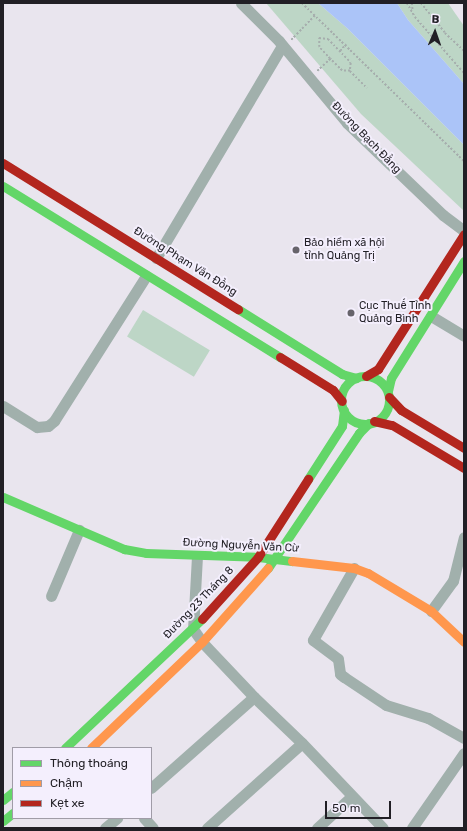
<!DOCTYPE html>
<html>
<head>
<meta charset="utf-8">
<style>
	body { margin:0 }
	#map { position:relative; width:467px; height:831px; overflow:hidden; background:#e9e5ee; font-family:Rubik,sans-serif }
	div>[style] { position:absolute }
	.green>* { inset:0; background:#bdd6c6; transform-origin:0 0 }
	.water>* { inset:0; background:#abc4f8 }
	.path>* { height:1.5px; margin-top:-0.75px; transform-origin:0; background:repeating-linear-gradient(90deg,#a6aead 0 2px,transparent 0 4px) }
	.street>* { height:11px; margin:-5.5px; padding:0 5.5px; transform-origin:5.5px; border-radius:5.5px; background:#a1b0ac }
	.fast>* { height:9px; margin:-4.5px; padding:0 4.5px; transform-origin:4.5px; border-radius:4.5px; background:#63d668 }
	.fast>.ring { margin:-4.5px; padding:0; box-sizing:content-box; background:none; border:9px solid #63d668; border-radius:50% }
	.slow>* { height:9px; margin:-4.5px; padding:0 4.5px; transform-origin:4.5px; border-radius:4.5px; background:#ff974d }
	.jam>* { height:9px; margin:-4.5px; padding:0 4.5px; transform-origin:4.5px; border-radius:4.5px; background:#b3261e }
	.dots>* { width:11px; height:11px; translate:-50% -50%; box-sizing:border-box; border:2px solid #f4effd; border-radius:50% }
	span { translate:-50% -50%; white-space:nowrap; text-align:center; line-height:1.15; -webkit-text-stroke:4px #f4effd; paint-order:stroke }
	.street-label { font-size:11px; color:#211f25 }
	.poi-label { font-size:11px; color:#211f25 }
	.left { translate:0 -50%; text-align:left }
	.frame { position:absolute; inset:0; border:4px solid #211f25; pointer-events:none }
	.legend { position:absolute; left:12px; top:747px; width:140px; height:72px; box-sizing:border-box; background:#f4effd; border:1px solid #a09ca7; margin:0; padding:5px 7px; list-style:none; font-size:12px; color:#211f25 }
	.legend li { display:flex; align-items:center; gap:8px; height:20px }
	.legend b { width:20px; border:1px solid #a09ca7 }
	.north { position:absolute; left:415px; top:12px; width:40px; height:40px; -webkit-text-stroke:3px #f4effd; paint-order:stroke; rotate:2deg; font-size:11px; font-weight:700; line-height:16px; text-align:center; color:#211f25 }
	.north::after { content:''; display:block; margin:auto; width:14px; height:18px; background:#211f25; clip-path:polygon(50% 0,100% 100%,50% 72%,0 100%) }
	.scale { position:absolute; left:325px; top:801px; width:66px; height:18px; box-sizing:border-box; border:2px solid #211f25; border-top:0; padding-left:5px; font-size:12px; line-height:14px; white-space:nowrap; color:#211f25; -webkit-text-stroke:3px #f4effd; paint-order:stroke }
</style>
</head>
<body>
<div id="map">
	<div class="green">
		<div style="clip-path:polygon(266px 3px,318px 3px,347px 28px,464px 145px,464px 211px,361px 114px)"></div>
		<div style="clip-path:polygon(397px 3px,448px 3px,464px 26px,464px 84px,408px 20px)"></div>
		<div style="left:143px;top:310px;width:78px;height:31px;rotate:31deg"></div>
	</div>
	<div class="water">
		<div style="clip-path:polygon(318px 3px,397px 3px,408px 20px,464px 84px,464px 145px,347px 28px)"></div>
	</div>
	<div class="path">
		<div style="left:302px;top:3px;width:226px;rotate:44.3deg"></div>
		<div style="left:407px;top:3px;width:16px;rotate:60deg"></div>
		<div style="left:415px;top:17px;width:74px;rotate:48.8deg"></div>
		<div style="left:412px;top:3px;width:8px;rotate:83deg"></div>
		<div style="left:421px;top:3px;width:38px;rotate:51deg"></div>
		<div style="left:445px;top:33px;width:26px;rotate:43deg"></div>
		<div style="left:319px;top:38px;width:9px;rotate:6deg"></div>
		<div style="left:328px;top:39px;width:33px;rotate:46deg"></div>
		<div style="left:351px;top:63px;width:8px;rotate:97deg"></div>
		<div style="left:350px;top:71px;width:8px;rotate:180deg"></div>
		<div style="left:342px;top:71px;width:17px;rotate:-135deg"></div>
		<div style="left:330px;top:59px;width:16px;rotate:-133deg"></div>
		<div style="left:319px;top:47px;width:9px;rotate:-90deg"></div>
		<div style="left:291px;top:40px;width:35px;rotate:-46deg"></div>
		<div style="left:340px;top:51px;width:9px;rotate:-49deg"></div>
		<div style="left:317px;top:71px;width:18px;rotate:-43deg"></div>
		<div style="left:350px;top:71px;width:24px;rotate:45deg"></div>
	</div>
	<div class="street">
		<div style="left:241px;top:3px;width:54px;rotate:45deg"></div>
		<div style="left:279px;top:41px;width:107px;rotate:50.3deg"></div>
		<div style="left:347px;top:123px;width:133px;rotate:43.8deg"></div>
		<div style="left:443px;top:215px;width:26px;rotate:37deg"></div>
		<div style="left:156px;top:258px;width:247px;rotate:-59.3deg"></div>
		<div style="left:431px;top:316px;width:39px;rotate:31deg"></div>
		<div style="left:3px;top:406px;width:40px;rotate:32deg"></div>
		<div style="left:37px;top:427px;width:11px;rotate:-5deg"></div>
		<div style="left:48px;top:426px;width:8px;rotate:-40deg"></div>
		<div style="left:54px;top:421px;width:172px;rotate:-57.6deg"></div>
		<div style="left:197px;top:556px;width:73px;rotate:93.1deg"></div>
		<div style="left:193px;top:629px;width:16px;rotate:55deg"></div>
		<div style="left:202px;top:642px;width:76px;rotate:46.6deg"></div>
		<div style="left:254px;top:697px;width:66px;rotate:43.8deg"></div>
		<div style="left:302px;top:743px;width:117px;rotate:46.4deg"></div>
		<div style="left:354px;top:568px;width:83px;rotate:119.7deg"></div>
		<div style="left:313px;top:640px;width:31px;rotate:37deg"></div>
		<div style="left:338px;top:659px;width:15px;rotate:82deg"></div>
		<div style="left:340px;top:674px;width:5px;rotate:37deg"></div>
		<div style="left:344px;top:677px;width:50px;rotate:33.7deg"></div>
		<div style="left:386px;top:705px;width:44px;rotate:17.2deg"></div>
		<div style="left:428px;top:718px;width:41px;rotate:29.1deg"></div>
		<div style="left:51px;top:596px;width:72px;rotate:-67deg"></div>
		<div style="left:431px;top:611px;width:37px;rotate:-54deg"></div>
		<div style="left:453px;top:581px;width:45px;rotate:-76deg"></div>
		<div style="left:151px;top:788px;width:137px;rotate:-41.5deg"></div>
		<div style="left:144px;top:818px;width:13px;rotate:48deg"></div>
		<div style="left:105px;top:828px;width:16px;rotate:-40deg"></div>
		<div style="left:207px;top:828px;width:127px;rotate:-41.8deg"></div>
		<div style="left:317px;top:828px;width:47px;rotate:-42.4deg"></div>
		<div style="left:412px;top:828px;width:91px;rotate:-55.3deg"></div>
	</div>
	<div class="fast">
		<div style="left:3px;top:186px;width:326px;rotate:31.7deg"></div>
		<div style="left:238px;top:309px;width:123px;rotate:32deg"></div>
		<div style="left:342px;top:374px;width:15px;rotate:16deg"></div>
		<div class="ring" style="left:341px;top:376px;width:39px;height:39px"></div>
		<div style="left:388px;top:391px;width:13px;rotate:-77deg"></div>
		<div style="left:391px;top:378px;width:138px;rotate:-58deg"></div>
		<div style="left:308px;top:479px;width:63px;rotate:-57.3deg"></div>
		<div style="left:342px;top:426px;width:16px;rotate:-83deg"></div>
		<div style="left:3px;top:497px;width:132px;rotate:23.3deg"></div>
		<div style="left:124px;top:549px;width:22px;rotate:10deg"></div>
		<div style="left:146px;top:553px;width:112px;rotate:2deg"></div>
		<div style="left:258px;top:557px;width:34px;rotate:7deg"></div>
		<div style="left:268px;top:568px;width:163px;rotate:-56deg"></div>
		<div style="left:359px;top:433px;width:14px;rotate:-45deg"></div>
		<div style="left:65px;top:748px;width:188px;rotate:-43.3deg"></div>
		<div style="left:3px;top:800px;width:13px;rotate:-39deg"></div>
		<div style="left:3px;top:821px;width:13px;rotate:-39deg"></div>
	</div>
	<div class="slow">
		<div style="left:292px;top:561px;width:62px;rotate:6.4deg"></div>
		<div style="left:354px;top:568px;width:15px;rotate:20deg"></div>
		<div style="left:368px;top:573px;width:74px;rotate:31.1deg"></div>
		<div style="left:431px;top:611px;width:45px;rotate:43.2deg"></div>
		<div style="left:91px;top:748px;width:153px;rotate:-43.7deg"></div>
		<div style="left:202px;top:642px;width:99px;rotate:-48.3deg"></div>
	</div>
	<div class="jam">
		<div style="left:3px;top:163px;width:277px;rotate:31.9deg"></div>
		<div style="left:280px;top:357px;width:62px;rotate:31.9deg"></div>
		<div style="left:333px;top:390px;width:14px;rotate:51deg"></div>
		<div style="left:366px;top:376px;width:14px;rotate:-30deg"></div>
		<div style="left:378px;top:369px;width:160px;rotate:-57.5deg"></div>
		<div style="left:389px;top:397px;width:18px;rotate:47deg"></div>
		<div style="left:401px;top:410px;width:74px;rotate:31.1deg"></div>
		<div style="left:374px;top:421px;width:18px;rotate:13deg"></div>
		<div style="left:392px;top:425px;width:84px;rotate:30.8deg"></div>
		<div style="left:202px;top:619px;width:84px;rotate:-47.9deg"></div>
		<div style="left:258px;top:557px;width:93px;rotate:-57.3deg"></div>
	</div>
	<div class="dots">
		<div style="left:296px;top:250px;background:#67646b"></div>
		<div style="left:351px;top:313px;background:#67646b"></div>
	</div>
	<div class="street-label">
		<span style="left:366px;top:138px;rotate:46deg">Đường Bạch Đằng</span>
		<span style="left:185px;top:262px;rotate:32deg">Đường Phạm Văn Đồng</span>
		<span style="left:241px;top:546px;rotate:3deg">Đường Nguyễn Văn Cừ</span>
		<span style="left:199px;top:603px;rotate:-46deg">Đường 23 Tháng 8</span>
	</div>
	<div class="poi-label">
		<span class="left" style="left:304px;top:250px">Bảo hiểm xã hội<br>tỉnh Quảng Trị</span>
		<span class="left" style="left:359px;top:313px">Cục Thuế Tỉnh<br>Quảng Bình</span>
	</div>
	<div class="frame"></div>
	<ul class="legend">
	<li><b style="height:5px;background:#63d668"></b>Thông thoáng</li>
	<li><b style="height:5px;background:#ff974d"></b>Chậm</li>
	<li><b style="height:5px;background:#b3261e"></b>Kẹt xe</li>
	</ul>
	<div class="north">B</div>
	<div class="scale">50 m</div>
</div>
</body>
</html>
